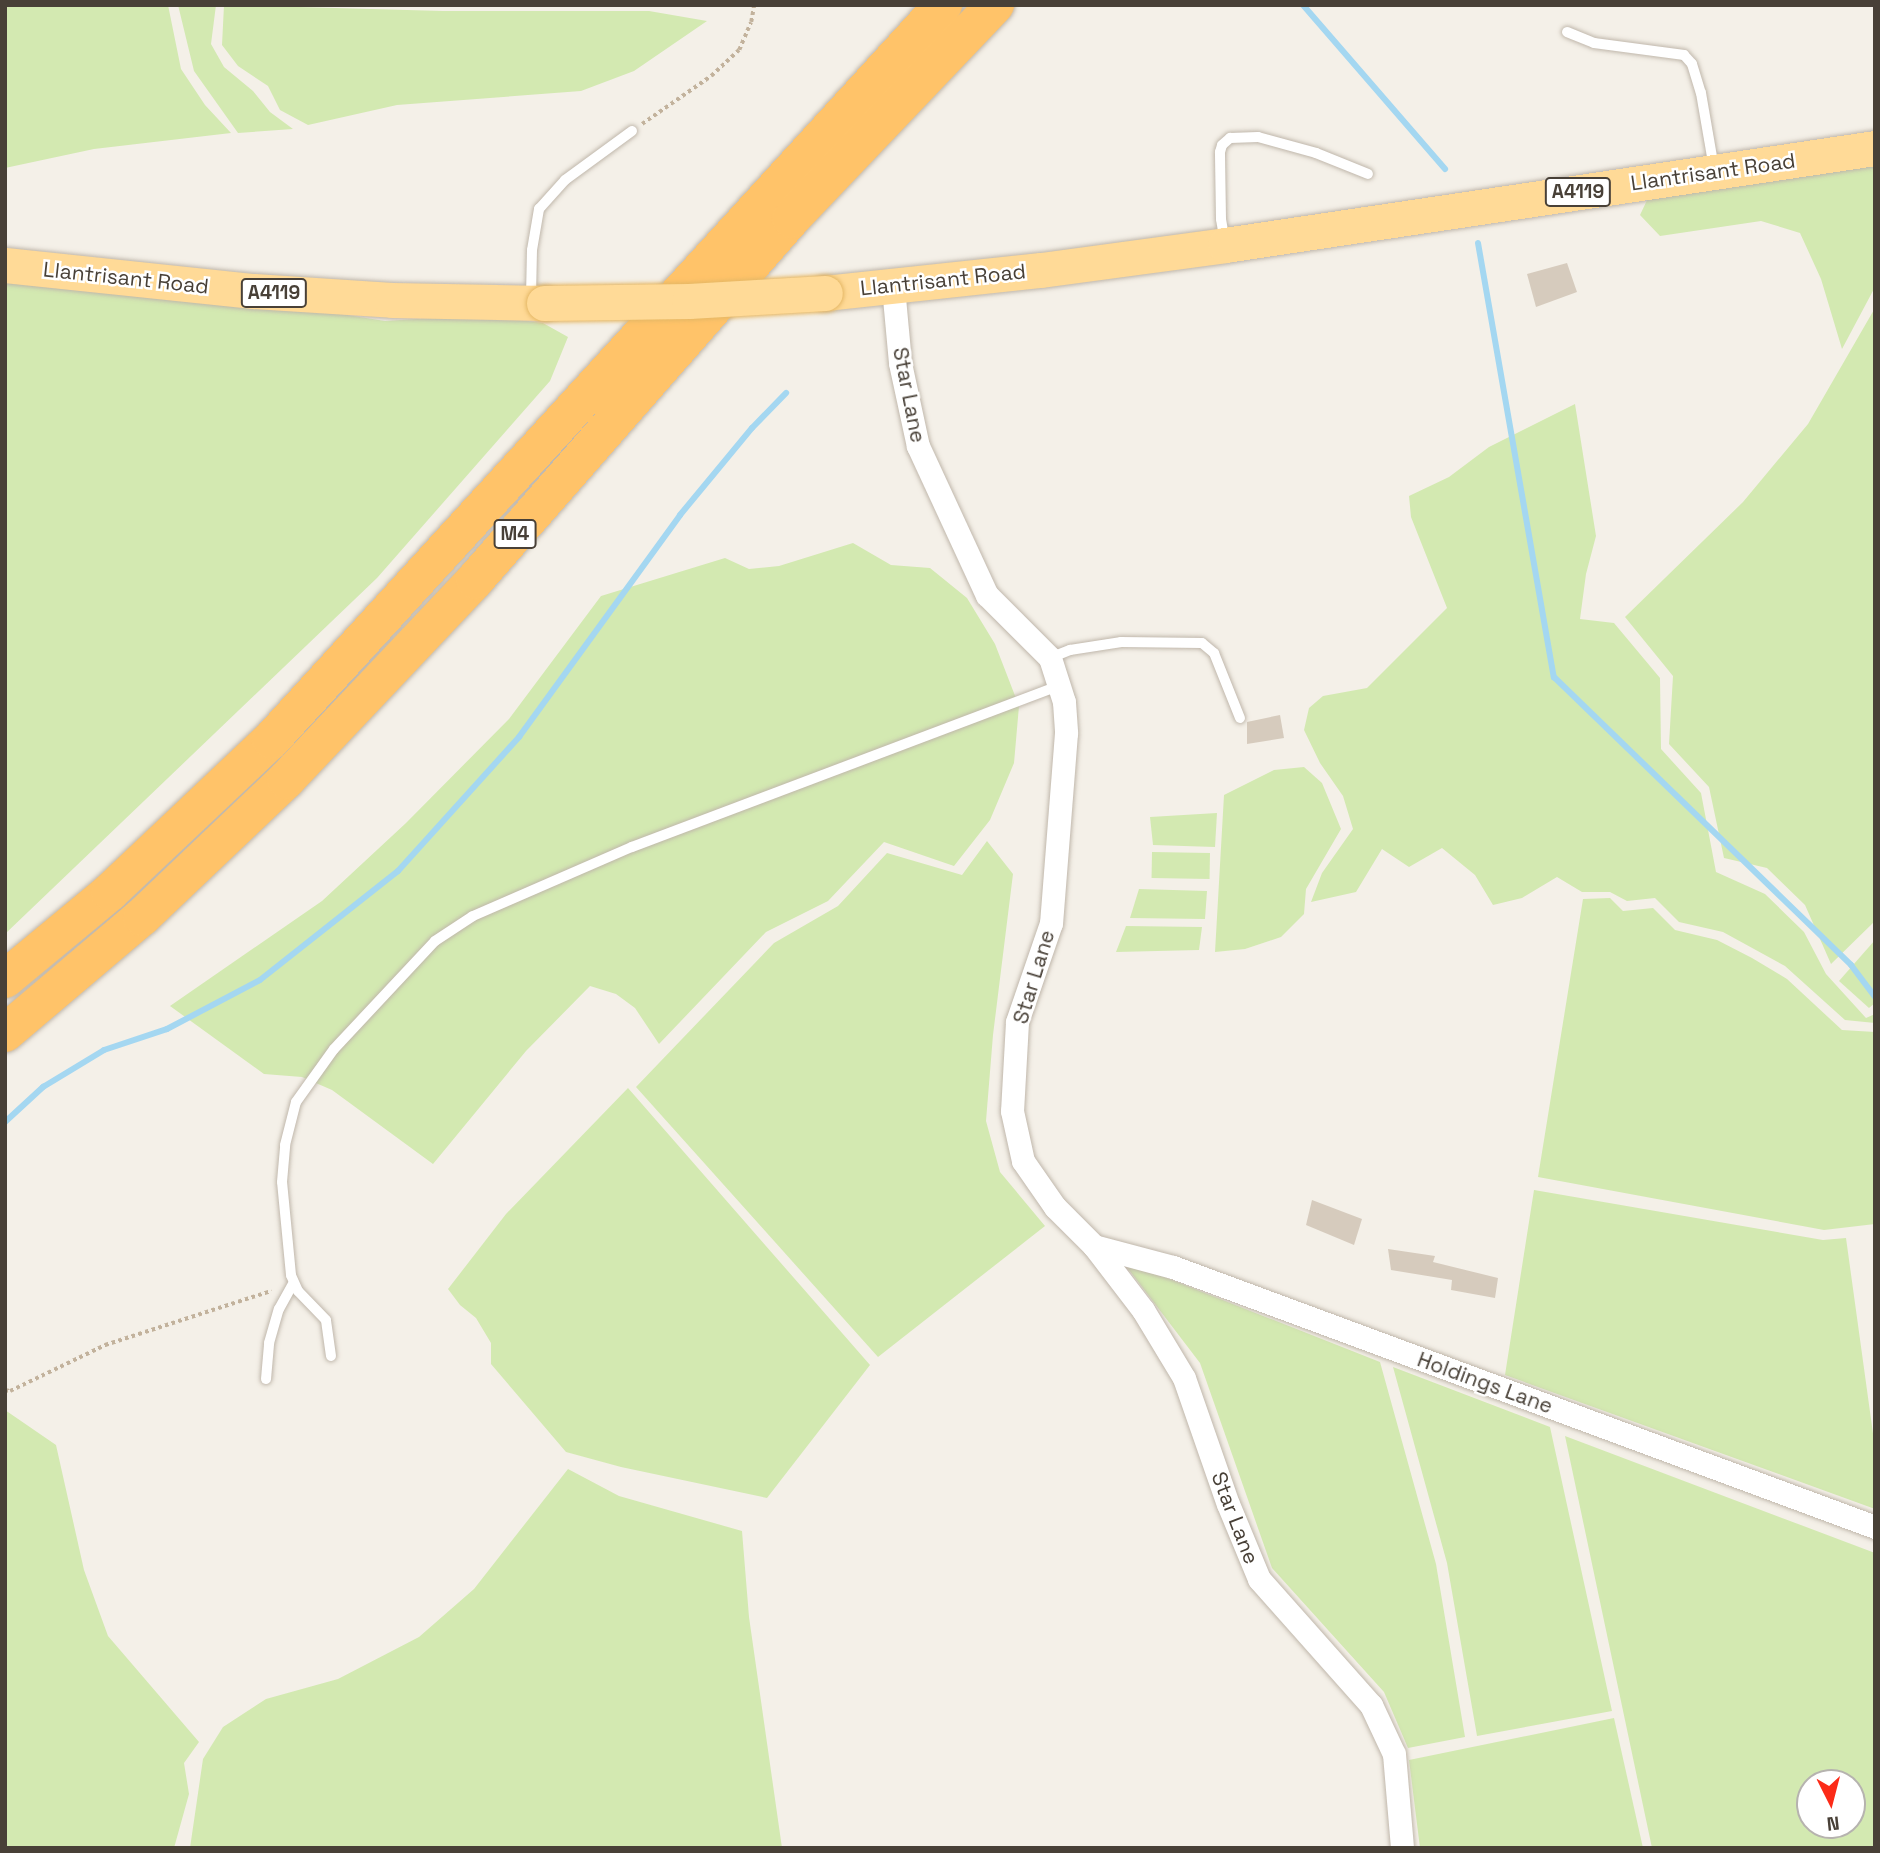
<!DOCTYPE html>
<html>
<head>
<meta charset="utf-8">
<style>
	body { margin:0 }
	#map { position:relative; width:1880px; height:1853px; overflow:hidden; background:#f4f0e8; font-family:"Space Grotesk",sans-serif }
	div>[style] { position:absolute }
	.green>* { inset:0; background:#d3e9b1; transform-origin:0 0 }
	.stream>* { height:6px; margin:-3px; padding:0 3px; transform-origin:3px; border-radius:3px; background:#a4d7f1 }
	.building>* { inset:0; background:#d6cbbd }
	.path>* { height:3.5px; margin-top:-1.75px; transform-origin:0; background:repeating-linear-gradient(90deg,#c2b29c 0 3.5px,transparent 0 7px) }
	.roads { filter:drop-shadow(0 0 2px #c0b7ab) drop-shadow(0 0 2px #c0b7ab) }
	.service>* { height:10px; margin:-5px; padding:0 5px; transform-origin:5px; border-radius:5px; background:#fff }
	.minor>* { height:23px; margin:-11.5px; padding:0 11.5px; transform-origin:11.5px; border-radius:11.5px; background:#fff }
	.primary>* { height:35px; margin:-17.5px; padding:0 17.5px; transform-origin:17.5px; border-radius:17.5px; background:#ffda97 }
	.motorway>* { height:38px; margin:-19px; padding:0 19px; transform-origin:19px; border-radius:19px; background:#ffc369 }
	.bridges { filter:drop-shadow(0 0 2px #e5b765) drop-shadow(0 0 2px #e5b765) }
	.primary-bridge>* { height:35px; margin:-17.5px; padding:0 17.5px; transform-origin:17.5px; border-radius:17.5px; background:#ffda97 }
	span { translate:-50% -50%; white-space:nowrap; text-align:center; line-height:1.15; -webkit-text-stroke:5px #fff; paint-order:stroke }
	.shield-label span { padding:2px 5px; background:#fff; border:2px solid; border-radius:5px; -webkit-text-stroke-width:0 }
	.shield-label { font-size:19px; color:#484037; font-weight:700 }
	.street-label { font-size:21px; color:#484037 }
	.frame { position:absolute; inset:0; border:7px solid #484037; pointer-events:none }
	.north { position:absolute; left:1796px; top:1769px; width:70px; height:70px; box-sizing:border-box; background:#fff; border:2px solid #b6b3af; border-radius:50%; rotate:174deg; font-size:19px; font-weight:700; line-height:28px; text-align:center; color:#484037 }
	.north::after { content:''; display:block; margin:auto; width:24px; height:32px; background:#fc2b18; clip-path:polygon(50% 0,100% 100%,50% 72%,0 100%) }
</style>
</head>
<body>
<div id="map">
	<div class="green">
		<div style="clip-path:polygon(5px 5px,168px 5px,181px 69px,205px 105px,231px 133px,94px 149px,5px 168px)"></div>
		<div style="clip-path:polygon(178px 5px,216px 5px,211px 44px,224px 67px,253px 91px,270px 112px,293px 129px,238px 133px,194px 71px)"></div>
		<div style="clip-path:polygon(224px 5px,443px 11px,649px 11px,707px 21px,634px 71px,581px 91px,397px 105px,308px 125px,280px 110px,268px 86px,238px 66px,222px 45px)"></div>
		<div style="clip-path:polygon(1875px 160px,1875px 287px,1842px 349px,1821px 279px,1800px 233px,1761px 221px,1660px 236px,1640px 215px,1649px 196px)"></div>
		<div style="clip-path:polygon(5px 275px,284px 305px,385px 321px,478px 315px,543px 323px,568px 337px,550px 381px,377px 578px,5px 934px)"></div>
		<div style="clip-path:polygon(1875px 308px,1875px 921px,1831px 964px,1805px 905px,1767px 868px,1724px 858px,1709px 787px,1669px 744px,1673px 676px,1625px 617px,1743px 502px,1808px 424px)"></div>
		<div style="clip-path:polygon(1575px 404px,1596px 536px,1586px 574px,1580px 619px,1614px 623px,1660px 678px,1661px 749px,1701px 793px,1716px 872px,1765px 894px,1804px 932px,1826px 974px,1866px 1018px,1875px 1014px,1875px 1023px,1845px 1020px,1785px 966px,1723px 932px,1679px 922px,1655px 898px,1627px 901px,1610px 892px,1582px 892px,1557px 877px,1522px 898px,1493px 905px,1475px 875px,1442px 848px,1409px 867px,1382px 849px,1356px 892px,1311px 902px,1322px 873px,1353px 829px,1343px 796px,1320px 763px,1304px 730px,1309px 708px,1323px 696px,1367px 688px,1447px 608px,1411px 517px,1409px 496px,1449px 477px,1489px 447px)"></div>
		<div style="clip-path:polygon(853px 543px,891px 565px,930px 568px,967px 598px,995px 644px,1019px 706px,1014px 763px,990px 820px,954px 866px,884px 842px,828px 901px,766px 932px,659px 1044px,635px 1008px,616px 994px,590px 986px,526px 1051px,433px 1164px,332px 1090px,302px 1077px,264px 1074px,170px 1006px,322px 901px,406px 823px,509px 719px,601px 596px,725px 558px,749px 569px,779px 566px)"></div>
		<div style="clip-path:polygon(1304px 767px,1322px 783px,1341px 829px,1306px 889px,1304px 914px,1281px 937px,1245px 949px,1215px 952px,1224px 795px,1274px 770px)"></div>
		<div style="clip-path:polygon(1217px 813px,1215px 847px,1153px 845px,1150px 817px)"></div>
		<div style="clip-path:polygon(987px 841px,1013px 874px,993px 1035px,986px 1121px,1000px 1172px,1045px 1226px,878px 1357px,636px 1087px,774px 943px,838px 906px,887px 853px,962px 875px)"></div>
		<div style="left:1152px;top:852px;width:58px;height:26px;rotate:1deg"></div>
		<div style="clip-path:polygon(1139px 889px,1207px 891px,1205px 919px,1130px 918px)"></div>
		<div style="clip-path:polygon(1610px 898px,1623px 911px,1653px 908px,1675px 930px,1717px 940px,1752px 958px,1787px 979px,1842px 1030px,1875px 1032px,1875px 1224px,1824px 1230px,1538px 1177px,1583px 899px)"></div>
		<div style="clip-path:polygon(1126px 926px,1202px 927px,1199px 950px,1116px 952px)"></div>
		<div style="clip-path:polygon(1875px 940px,1875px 1003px,1869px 1008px,1839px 981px)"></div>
		<div style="clip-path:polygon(628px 1088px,870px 1365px,767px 1498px,621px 1467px,566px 1452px,491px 1364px,491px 1343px,476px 1318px,460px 1305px,448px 1289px,506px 1214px)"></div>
		<div style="clip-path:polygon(1534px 1190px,1823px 1240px,1846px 1238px,1875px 1448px,1875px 1509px,1505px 1375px)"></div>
		<div style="clip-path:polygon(1126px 1266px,1167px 1278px,1380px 1362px,1436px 1564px,1465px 1737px,1408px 1748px,1384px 1692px,1272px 1568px,1200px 1363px)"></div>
		<div style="clip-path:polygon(1393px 1367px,1550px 1427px,1612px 1711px,1477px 1736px,1447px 1563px)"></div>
		<div style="clip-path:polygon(5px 1410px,56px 1445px,84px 1570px,108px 1636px,199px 1742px,184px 1763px,189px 1794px,174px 1848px,5px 1848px)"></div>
		<div style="clip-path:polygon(evenodd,1565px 1436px,1875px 1553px,1875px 1848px,1652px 1848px,1565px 1436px,1810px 1783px,1852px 1783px,1852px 1825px,1810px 1825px,1810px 1783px)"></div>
		<div style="clip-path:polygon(568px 1469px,619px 1496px,742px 1531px,749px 1617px,782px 1848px,190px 1848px,203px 1759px,223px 1727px,266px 1699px,338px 1679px,419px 1637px,474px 1589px)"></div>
		<div style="clip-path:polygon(1614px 1718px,1643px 1848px,1420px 1848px,1409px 1760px)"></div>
	</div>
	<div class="stream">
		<div style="left:1303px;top:5px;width:217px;rotate:49.1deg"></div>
		<div style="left:1478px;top:243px;width:441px;rotate:80.1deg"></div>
		<div style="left:1554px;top:677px;width:414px;rotate:44.1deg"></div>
		<div style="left:1851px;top:965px;width:40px;rotate:53deg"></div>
		<div style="left:5px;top:1122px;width:52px;rotate:-42.6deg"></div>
		<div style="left:43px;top:1087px;width:71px;rotate:-31.2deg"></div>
		<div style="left:104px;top:1050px;width:66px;rotate:-18.4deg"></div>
		<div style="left:167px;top:1029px;width:105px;rotate:-27.8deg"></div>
		<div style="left:260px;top:980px;width:176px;rotate:-38.3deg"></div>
		<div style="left:398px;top:871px;width:181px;rotate:-47.9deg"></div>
		<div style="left:519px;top:737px;width:274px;rotate:-54deg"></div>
		<div style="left:680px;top:515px;width:113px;rotate:-50.4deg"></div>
		<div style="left:752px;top:428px;width:49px;rotate:-45.8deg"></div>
	</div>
	<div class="building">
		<div style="clip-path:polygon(1567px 263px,1577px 292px,1536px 307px,1527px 274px)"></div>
		<div style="clip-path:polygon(1280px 715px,1284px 738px,1247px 744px,1247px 722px)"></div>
		<div style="clip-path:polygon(1312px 1200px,1362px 1219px,1354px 1245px,1306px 1225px)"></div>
		<div style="clip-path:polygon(1388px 1249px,1435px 1256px,1433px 1262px,1498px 1278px,1495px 1298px,1451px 1290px,1452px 1280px,1391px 1270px)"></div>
	</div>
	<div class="path">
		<div style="left:642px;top:124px;width:84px;rotate:-34.8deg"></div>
		<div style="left:711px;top:76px;width:38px;rotate:-43deg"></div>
		<div style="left:739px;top:50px;width:30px;rotate:-67deg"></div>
		<div style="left:751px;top:22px;width:17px;rotate:-80deg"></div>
		<div style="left:5px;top:1390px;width:5px;rotate:11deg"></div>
		<div style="left:10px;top:1391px;width:106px;rotate:-25.8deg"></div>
		<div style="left:105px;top:1345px;width:175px;rotate:-18deg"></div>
	</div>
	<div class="roads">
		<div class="service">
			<div style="left:1567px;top:32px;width:29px;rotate:22deg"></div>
			<div style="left:1594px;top:43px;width:91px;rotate:7.6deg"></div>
			<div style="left:1684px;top:55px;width:12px;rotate:48deg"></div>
			<div style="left:1692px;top:64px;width:30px;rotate:73deg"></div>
			<div style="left:1701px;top:93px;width:76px;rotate:80.2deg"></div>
			<div style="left:1225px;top:242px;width:23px;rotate:-100deg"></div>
			<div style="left:1221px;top:219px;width:67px;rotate:-90.9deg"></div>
			<div style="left:1220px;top:152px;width:7px;rotate:-74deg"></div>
			<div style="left:1222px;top:145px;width:11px;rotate:-41deg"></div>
			<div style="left:1230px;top:138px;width:28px;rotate:-2deg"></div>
			<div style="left:1258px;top:137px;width:60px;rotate:15.4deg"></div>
			<div style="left:1316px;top:153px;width:56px;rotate:22deg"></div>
			<div style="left:531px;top:297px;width:47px;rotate:-88.8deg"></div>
			<div style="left:532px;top:250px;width:42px;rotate:-80.3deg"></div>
			<div style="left:539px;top:209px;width:39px;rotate:-48deg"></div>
			<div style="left:565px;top:180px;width:83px;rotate:-36.2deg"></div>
			<div style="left:1050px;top:658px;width:22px;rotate:-22deg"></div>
			<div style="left:1070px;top:650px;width:52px;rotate:-8.9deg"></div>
			<div style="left:1121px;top:642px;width:81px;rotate:0.7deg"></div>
			<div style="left:1202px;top:643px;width:16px;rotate:40deg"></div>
			<div style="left:1214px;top:653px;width:70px;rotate:68.2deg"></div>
			<div style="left:331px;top:1356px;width:36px;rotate:-98deg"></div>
			<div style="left:326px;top:1320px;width:40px;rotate:-134deg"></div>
			<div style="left:298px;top:1291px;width:17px;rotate:-114deg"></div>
			<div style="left:291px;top:1275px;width:93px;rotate:-95.5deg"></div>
			<div style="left:282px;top:1182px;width:37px;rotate:-85deg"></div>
			<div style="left:285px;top:1145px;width:44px;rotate:-75.7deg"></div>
			<div style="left:296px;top:1102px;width:65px;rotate:-54.4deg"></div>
			<div style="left:334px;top:1049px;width:148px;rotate:-46.9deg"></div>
			<div style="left:435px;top:941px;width:45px;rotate:-33.3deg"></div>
			<div style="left:473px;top:916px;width:173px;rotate:-23.5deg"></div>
			<div style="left:632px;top:847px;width:458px;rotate:-20.7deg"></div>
			<div style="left:266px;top:1379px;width:36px;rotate:-85deg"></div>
			<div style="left:269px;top:1343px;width:35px;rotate:-74deg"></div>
			<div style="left:279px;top:1309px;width:29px;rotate:-61deg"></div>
		</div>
		<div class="minor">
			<div style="left:893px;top:287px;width:76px;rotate:84.7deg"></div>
			<div style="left:900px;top:363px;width:85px;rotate:77.8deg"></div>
			<div style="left:918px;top:446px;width:164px;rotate:65.2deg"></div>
			<div style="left:987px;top:595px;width:89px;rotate:45deg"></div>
			<div style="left:1050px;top:658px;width:46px;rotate:72.3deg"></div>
			<div style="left:1064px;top:702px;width:31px;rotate:86deg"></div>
			<div style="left:1066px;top:733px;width:191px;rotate:94.5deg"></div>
			<div style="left:1051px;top:923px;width:105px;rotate:109deg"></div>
			<div style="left:1017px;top:1022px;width:89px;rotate:93.2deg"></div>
			<div style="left:1012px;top:1111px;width:51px;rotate:77.6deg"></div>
			<div style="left:1023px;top:1161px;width:56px;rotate:55.2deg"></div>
			<div style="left:1055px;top:1207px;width:55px;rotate:45deg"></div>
			<div style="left:1094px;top:1246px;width:81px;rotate:52.6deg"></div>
			<div style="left:1143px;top:1310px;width:79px;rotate:58.9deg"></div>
			<div style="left:1184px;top:1378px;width:133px;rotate:70.8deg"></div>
			<div style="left:1228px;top:1504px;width:81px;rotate:67.5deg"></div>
			<div style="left:1259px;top:1579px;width:169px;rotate:48.4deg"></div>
			<div style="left:1371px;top:1705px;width:54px;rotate:64.9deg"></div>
			<div style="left:1394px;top:1754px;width:94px;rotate:85.1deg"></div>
			<div style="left:1094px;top:1246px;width:82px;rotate:14.9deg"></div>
			<div style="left:1173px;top:1267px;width:749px;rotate:20.32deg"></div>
		</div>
		<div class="primary">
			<div style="left:5px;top:265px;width:250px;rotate:6deg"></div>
			<div style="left:254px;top:291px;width:138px;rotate:3.7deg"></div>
			<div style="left:392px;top:300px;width:152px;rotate:1.1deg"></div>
			<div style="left:825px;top:293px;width:217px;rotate:-6.1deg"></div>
			<div style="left:1041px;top:270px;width:186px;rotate:-7.7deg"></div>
			<div style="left:1225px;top:245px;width:657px;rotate:-8.49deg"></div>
		</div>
		<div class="motorway">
			<div style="left:5px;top:979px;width:136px;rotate:-39.6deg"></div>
			<div style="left:110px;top:892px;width:221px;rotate:-43.4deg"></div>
			<div style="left:271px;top:740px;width:996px;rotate:-47.56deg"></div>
			<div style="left:5px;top:1033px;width:180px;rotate:-40.3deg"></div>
			<div style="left:142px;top:917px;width:199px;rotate:-43.6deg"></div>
			<div style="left:286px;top:780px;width:275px;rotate:-46.6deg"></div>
			<div style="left:475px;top:580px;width:480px;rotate:-48.8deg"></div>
			<div style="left:791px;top:219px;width:296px;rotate:-46.4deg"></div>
		</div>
	</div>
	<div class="bridges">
		<div class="primary-bridge">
			<div style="left:544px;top:303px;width:145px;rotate:-0.8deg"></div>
			<div style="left:689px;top:301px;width:136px;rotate:-3.4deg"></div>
		</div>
	</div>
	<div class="shield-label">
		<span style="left:1578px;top:192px">A4119</span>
		<span style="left:274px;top:293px">A4119</span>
		<span style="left:515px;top:534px">M4</span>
	</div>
	<div class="street-label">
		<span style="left:1713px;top:172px;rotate:-8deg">Llantrisant Road</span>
		<span style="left:126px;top:278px;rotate:6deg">Llantrisant Road</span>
		<span style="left:943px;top:280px;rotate:-6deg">Llantrisant Road</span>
		<span style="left:909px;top:395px;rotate:79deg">Star Lane</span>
		<span style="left:1034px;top:977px;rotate:-73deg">Star Lane</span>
		<span style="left:1485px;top:1383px;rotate:20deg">Holdings Lane</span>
		<span style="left:1235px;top:1518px;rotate:69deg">Star Lane</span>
	</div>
	<div class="frame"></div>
	<div class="north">N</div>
</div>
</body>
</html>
